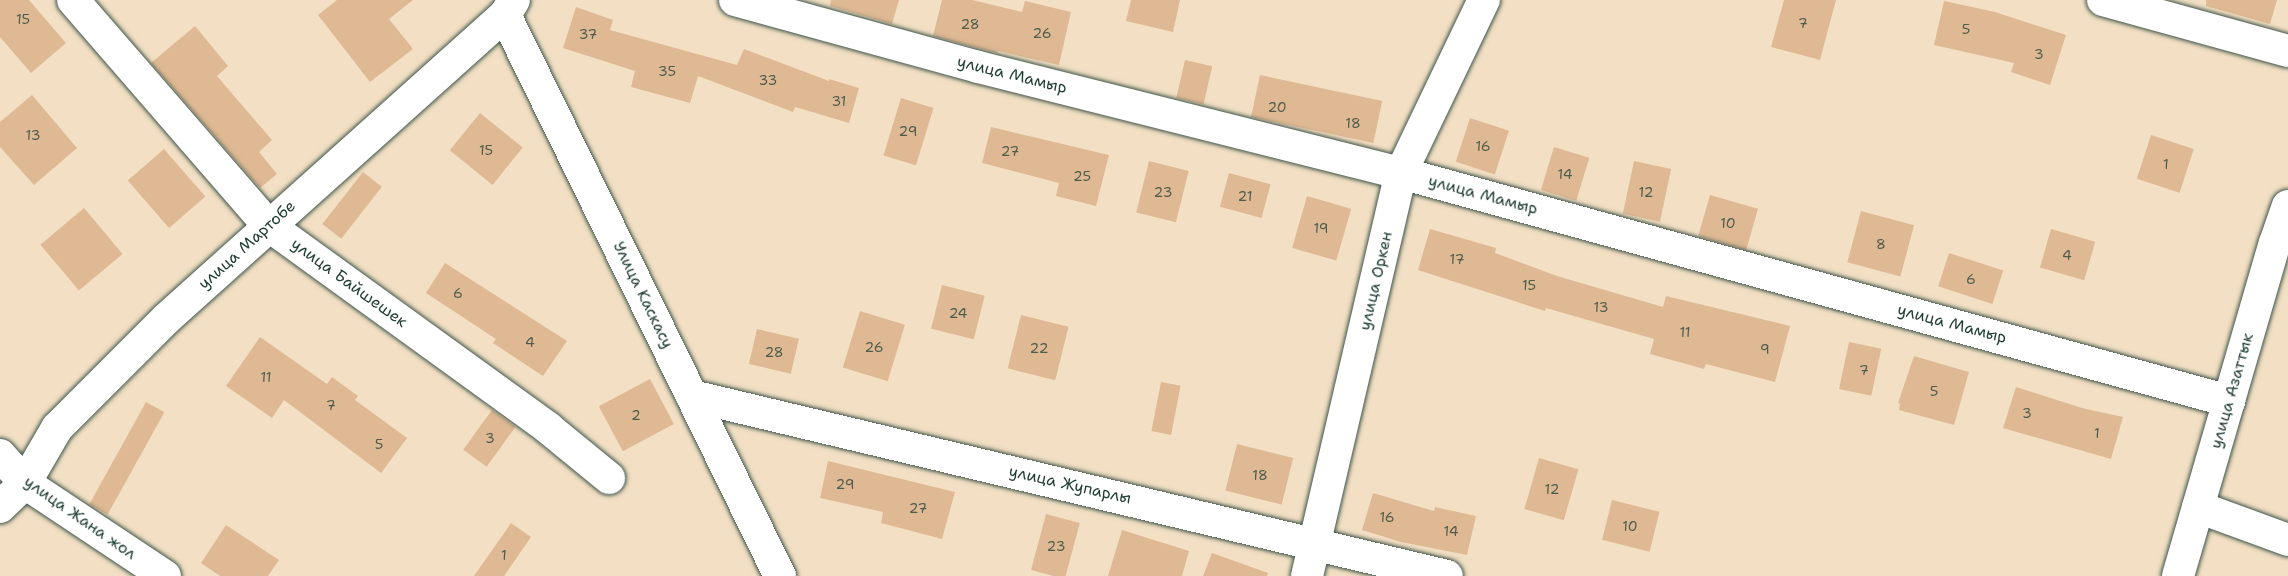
<!DOCTYPE html>
<html>
<head>
<meta charset="utf-8">
<style>
	body { margin:0 }
	#map { position:relative; width:2288px; height:576px; overflow:hidden; background:#f3e0c4; font-family:"Shantell Sans",sans-serif }
	div>[style] { position:absolute }
	.building>* { inset:0; background:#dfb993; transform-origin:0 0 }
	.roads { filter:drop-shadow(0 0 2px #3f554a) drop-shadow(0 0 2px #3f554a) }
	.minor>* { height:32px; margin:-16px; padding:0 16px; transform-origin:16px; border-radius:16px; background:#fff }
	span { translate:-50% -50%; white-space:nowrap; text-align:center; line-height:1.15; -webkit-text-stroke:5px #fff; paint-order:stroke }
	.number-label { font-size:14px; color:#4f5c4c }
	.number-label span { -webkit-text-stroke-width:0 }
	.street-label { font-size:16px; color:#1f3d34 }
</style>
</head>
<body>
<div id="map">
	<div class="building">
		<div style="clip-path:polygon(0 0,29px 0,66px 43px,31px 73px,0 37px)"></div>
		<div style="clip-path:polygon(337px 0,413px 0,389px 19px,413px 49px,370px 82px,318px 15px)"></div>
		<div style="clip-path:polygon(831px 0,899px 0,892px 24px,830px 6px)"></div>
		<div style="clip-path:polygon(942px 0,972px 0,1022px 12px,1025px 1px,1071px 12px,1059px 65px,998px 51px,997px 53px,933px 36px)"></div>
		<div style="clip-path:polygon(1131px 0,1180px 0,1173px 32px,1126px 21px)"></div>
		<div style="clip-path:polygon(1784px 0,1836px 0,1820px 60px,1771px 47px)"></div>
		<div style="clip-path:polygon(2206px 0,2277px 0,2270px 24px,2206px 6px)"></div>
		<div style="clip-path:polygon(1944px 1px,1995px 12px,2066px 35px,2050px 85px,2011px 72px,2014px 63px,1934px 45px)"></div>
		<div style="clip-path:polygon(576px 7px,613px 20px,610px 30px,737px 65px,744px 49px,829px 81px,829px 79px,859px 88px,849px 123px,795px 107px,793px 112px,698px 76px,690px 103px,631px 87px,635px 71px,563px 48px)"></div>
		<div style="clip-path:polygon(195px 26px,228px 66px,217px 76px,272px 140px,259px 152px,277px 174px,260px 188px,151px 63px)"></div>
		<div style="left:1185px;top:60px;width:28px;height:39px;rotate:13deg"></div>
		<div style="left:1260px;top:75px;width:125px;height:43px;rotate:12deg"></div>
		<div style="clip-path:polygon(32px 95px,77px 148px,34px 185px,0 147px,0 122px)"></div>
		<div style="left:901px;top:98px;width:34px;height:60px;rotate:17deg"></div>
		<div style="left:480px;top:113px;width:55px;height:48px;rotate:39deg"></div>
		<div style="left:1470px;top:118px;width:41px;height:46px;rotate:18deg"></div>
		<div style="clip-path:polygon(991px 127px,1109px 155px,1096px 206px,1056px 196px,1059px 183px,982px 163px)"></div>
		<div style="left:2151px;top:135px;width:45px;height:46px;rotate:18deg"></div>
		<div style="left:1554px;top:147px;width:37px;height:45px;rotate:17deg"></div>
		<div style="left:164px;top:149px;width:63px;height:48px;rotate:49deg"></div>
		<div style="left:1149px;top:161px;width:41px;height:53px;rotate:14deg"></div>
		<div style="left:1634px;top:161px;width:38px;height:54px;rotate:12deg"></div>
		<div style="left:363px;top:172px;width:24px;height:66px;rotate:38deg"></div>
		<div style="left:1229px;top:173px;width:43px;height:35px;rotate:15deg"></div>
		<div style="left:1710px;top:195px;width:50px;height:43px;rotate:16deg"></div>
		<div style="left:1307px;top:196px;width:46px;height:54px;rotate:16deg"></div>
		<div style="left:84px;top:208px;width:60px;height:57px;rotate:50deg"></div>
		<div style="left:1861px;top:211px;width:55px;height:53px;rotate:15deg"></div>
		<div style="clip-path:polygon(1430px 229px,1496px 248px,1495px 253px,1557px 276px,1663px 307px,1666px 296px,1790px 326px,1775px 382px,1706px 364px,1704px 369px,1650px 354px,1654px 339px,1546px 308px,1545px 311px,1418px 270px)"></div>
		<div style="left:2051px;top:229px;width:46px;height:40px;rotate:16deg"></div>
		<div style="left:1949px;top:253px;width:57px;height:35px;rotate:18deg"></div>
		<div style="clip-path:polygon(445px 263px,567px 341px,543px 376px,493px 343px,496px 339px,426px 293px)"></div>
		<div style="left:942px;top:285px;width:44px;height:45px;rotate:14deg"></div>
		<div style="left:860px;top:311px;width:47px;height:59px;rotate:17deg"></div>
		<div style="left:1021px;top:315px;width:49px;height:55px;rotate:14deg"></div>
		<div style="left:757px;top:329px;width:43px;height:36px;rotate:13deg"></div>
		<div style="clip-path:polygon(260px 337px,327px 384px,332px 377px,358px 396px,355px 400px,407px 438px,381px 473px,284px 400px,272px 418px,226px 386px)"></div>
		<div style="left:1849px;top:342px;width:33px;height:48px;rotate:12deg"></div>
		<div style="clip-path:polygon(1914px 356px,1969px 372px,1954px 425px,1899px 410px,1900px 404px,1898px 403px)"></div>
		<div style="left:650px;top:379px;width:51px;height:58px;rotate:62deg"></div>
		<div style="left:1161px;top:382px;width:20px;height:50px;rotate:11deg"></div>
		<div style="clip-path:polygon(2016px 387px,2082px 408px,2123px 417px,2111px 459px,2003px 428px)"></div>
		<div style="left:146px;top:402px;width:21px;height:117px;rotate:29deg"></div>
		<div style="left:492px;top:410px;width:29px;height:49px;rotate:36deg"></div>
		<div style="left:1237px;top:444px;width:58px;height:48px;rotate:14deg"></div>
		<div style="left:1539px;top:458px;width:41px;height:53px;rotate:16deg"></div>
		<div style="clip-path:polygon(828px 461px,955px 492px,942px 539px,881px 523px,883px 512px,820px 498px)"></div>
		<div style="clip-path:polygon(1373px 493px,1434px 511px,1435px 507px,1476px 516px,1467px 555px,1401px 542px,1362px 530px)"></div>
		<div style="left:1612px;top:500px;width:49px;height:41px;rotate:14deg"></div>
		<div style="left:1046px;top:514px;width:35px;height:58px;rotate:15deg"></div>
		<div style="clip-path:polygon(511px 523px,531px 537px,504px 576px,474px 576px)"></div>
		<div style="clip-path:polygon(226px 525px,279px 560px,268px 576px,220px 576px,201px 563px)"></div>
		<div style="clip-path:polygon(1122px 530px,1189px 551px,1182px 576px,1108px 576px)"></div>
		<div style="clip-path:polygon(1212px 553px,1268px 573px,1267px 576px,1203px 576px)"></div>
	</div>
	<div class="roads">
		<div class="minor">
			<div style="left:73px;top:0;width:298px;rotate:49.1deg"></div>
			<div style="left:268px;top:225px;width:346px;rotate:35.9deg"></div>
			<div style="left:548px;top:428px;width:79px;rotate:39.3deg"></div>
			<div style="left:735px;top:0;width:252px;rotate:15.4deg"></div>
			<div style="left:978px;top:67px;width:436px;rotate:14.1deg"></div>
			<div style="left:1401px;top:173px;width:859px;rotate:15.4deg"></div>
			<div style="left:2103px;top:0;width:192px;rotate:15.4deg"></div>
			<div style="left:505px;top:15px;width:625px;rotate:63.89deg"></div>
			<div style="left:692px;top:396px;width:776px;rotate:13.41deg"></div>
			<div style="left:0;top:455px;width:38px;rotate:48deg"></div>
			<div style="left:25px;top:483px;width:168px;rotate:33.6deg"></div>
			<div style="left:0;top:507px;width:35px;rotate:-44deg"></div>
			<div style="left:25px;top:483px;width:64px;rotate:-59.8deg"></div>
			<div style="left:57px;top:428px;width:154px;rotate:-45deg"></div>
			<div style="left:166px;top:319px;width:455px;rotate:-41.9deg"></div>
			<div style="left:505px;top:15px;width:17px;rotate:-59deg"></div>
			<div style="left:2198px;top:507px;width:96px;rotate:20.1deg"></div>
			<div style="left:1307px;top:576px;width:414px;rotate:-76.9deg"></div>
			<div style="left:1401px;top:173px;width:192px;rotate:-64.4deg"></div>
			<div style="left:2178px;top:576px;width:347px;rotate:-73.8deg"></div>
			<div style="left:2275px;top:243px;width:39px;rotate:-71deg"></div>
		</div>
	</div>
	<div class="number-label">
		<span style="left:23px;top:19px">15</span>
		<span style="left:1803px;top:23px">7</span>
		<span style="left:970px;top:24px">28</span>
		<span style="left:1966px;top:29px">5</span>
		<span style="left:1042px;top:33px">26</span>
		<span style="left:588px;top:34px">37</span>
		<span style="left:2039px;top:54px">3</span>
		<span style="left:667px;top:71px">35</span>
		<span style="left:768px;top:80px">33</span>
		<span style="left:839px;top:101px">31</span>
		<span style="left:1277px;top:107px">20</span>
		<span style="left:1353px;top:123px">18</span>
		<span style="left:908px;top:131px">29</span>
		<span style="left:33px;top:135px">13</span>
		<span style="left:1483px;top:146px">16</span>
		<span style="left:486px;top:150px">15</span>
		<span style="left:1010px;top:151px">27</span>
		<span style="left:2166px;top:164px">1</span>
		<span style="left:1565px;top:174px">14</span>
		<span style="left:1082px;top:176px">25</span>
		<span style="left:1163px;top:192px">23</span>
		<span style="left:1646px;top:192px">12</span>
		<span style="left:1245px;top:196px">21</span>
		<span style="left:1728px;top:223px">10</span>
		<span style="left:1321px;top:228px">19</span>
		<span style="left:1881px;top:244px">8</span>
		<span style="left:2067px;top:255px">4</span>
		<span style="left:1457px;top:259px">17</span>
		<span style="left:1971px;top:279px">6</span>
		<span style="left:1529px;top:285px">15</span>
		<span style="left:458px;top:293px">6</span>
		<span style="left:1601px;top:307px">13</span>
		<span style="left:958px;top:313px">24</span>
		<span style="left:1685px;top:332px">11</span>
		<span style="left:530px;top:342px">4</span>
		<span style="left:874px;top:347px">26</span>
		<span style="left:1039px;top:348px">22</span>
		<span style="left:1765px;top:349px">9</span>
		<span style="left:774px;top:352px">28</span>
		<span style="left:1864px;top:370px">7</span>
		<span style="left:266px;top:377px">11</span>
		<span style="left:1934px;top:391px">5</span>
		<span style="left:331px;top:405px">7</span>
		<span style="left:2027px;top:413px">3</span>
		<span style="left:636px;top:415px">2</span>
		<span style="left:2097px;top:433px">1</span>
		<span style="left:490px;top:438px">3</span>
		<span style="left:379px;top:444px">5</span>
		<span style="left:1260px;top:475px">18</span>
		<span style="left:845px;top:484px">29</span>
		<span style="left:1552px;top:489px">12</span>
		<span style="left:918px;top:508px">27</span>
		<span style="left:1387px;top:517px">16</span>
		<span style="left:1630px;top:526px">10</span>
		<span style="left:1451px;top:531px">14</span>
		<span style="left:1056px;top:546px">23</span>
		<span style="left:504px;top:555px">1</span>
	</div>
	<div class="street-label">
		<span style="left:1012px;top:75px;rotate:14deg">улица Мамыр</span>
		<span style="left:1483px;top:195px;rotate:15deg">улица Мамыр</span>
		<span style="left:247px;top:245px;rotate:-42deg">улица Мартобе</span>
		<span style="left:1376px;top:281px;rotate:-77deg">улица Оркен</span>
		<span style="left:349px;top:283px;rotate:36deg">улица Байшешек</span>
		<span style="left:643px;top:295px;rotate:64deg">Улица Каскасу</span>
		<span style="left:1952px;top:324px;rotate:15deg">улица Мамыр</span>
		<span style="left:2232px;top:391px;rotate:-74deg">улица Азаттык</span>
		<span style="left:1070px;top:485px;rotate:13deg">улица Жупарлы</span>
		<span style="left:80px;top:518px;rotate:35deg">улица Жана жол</span>
	</div>
</div>
</body>
</html>
